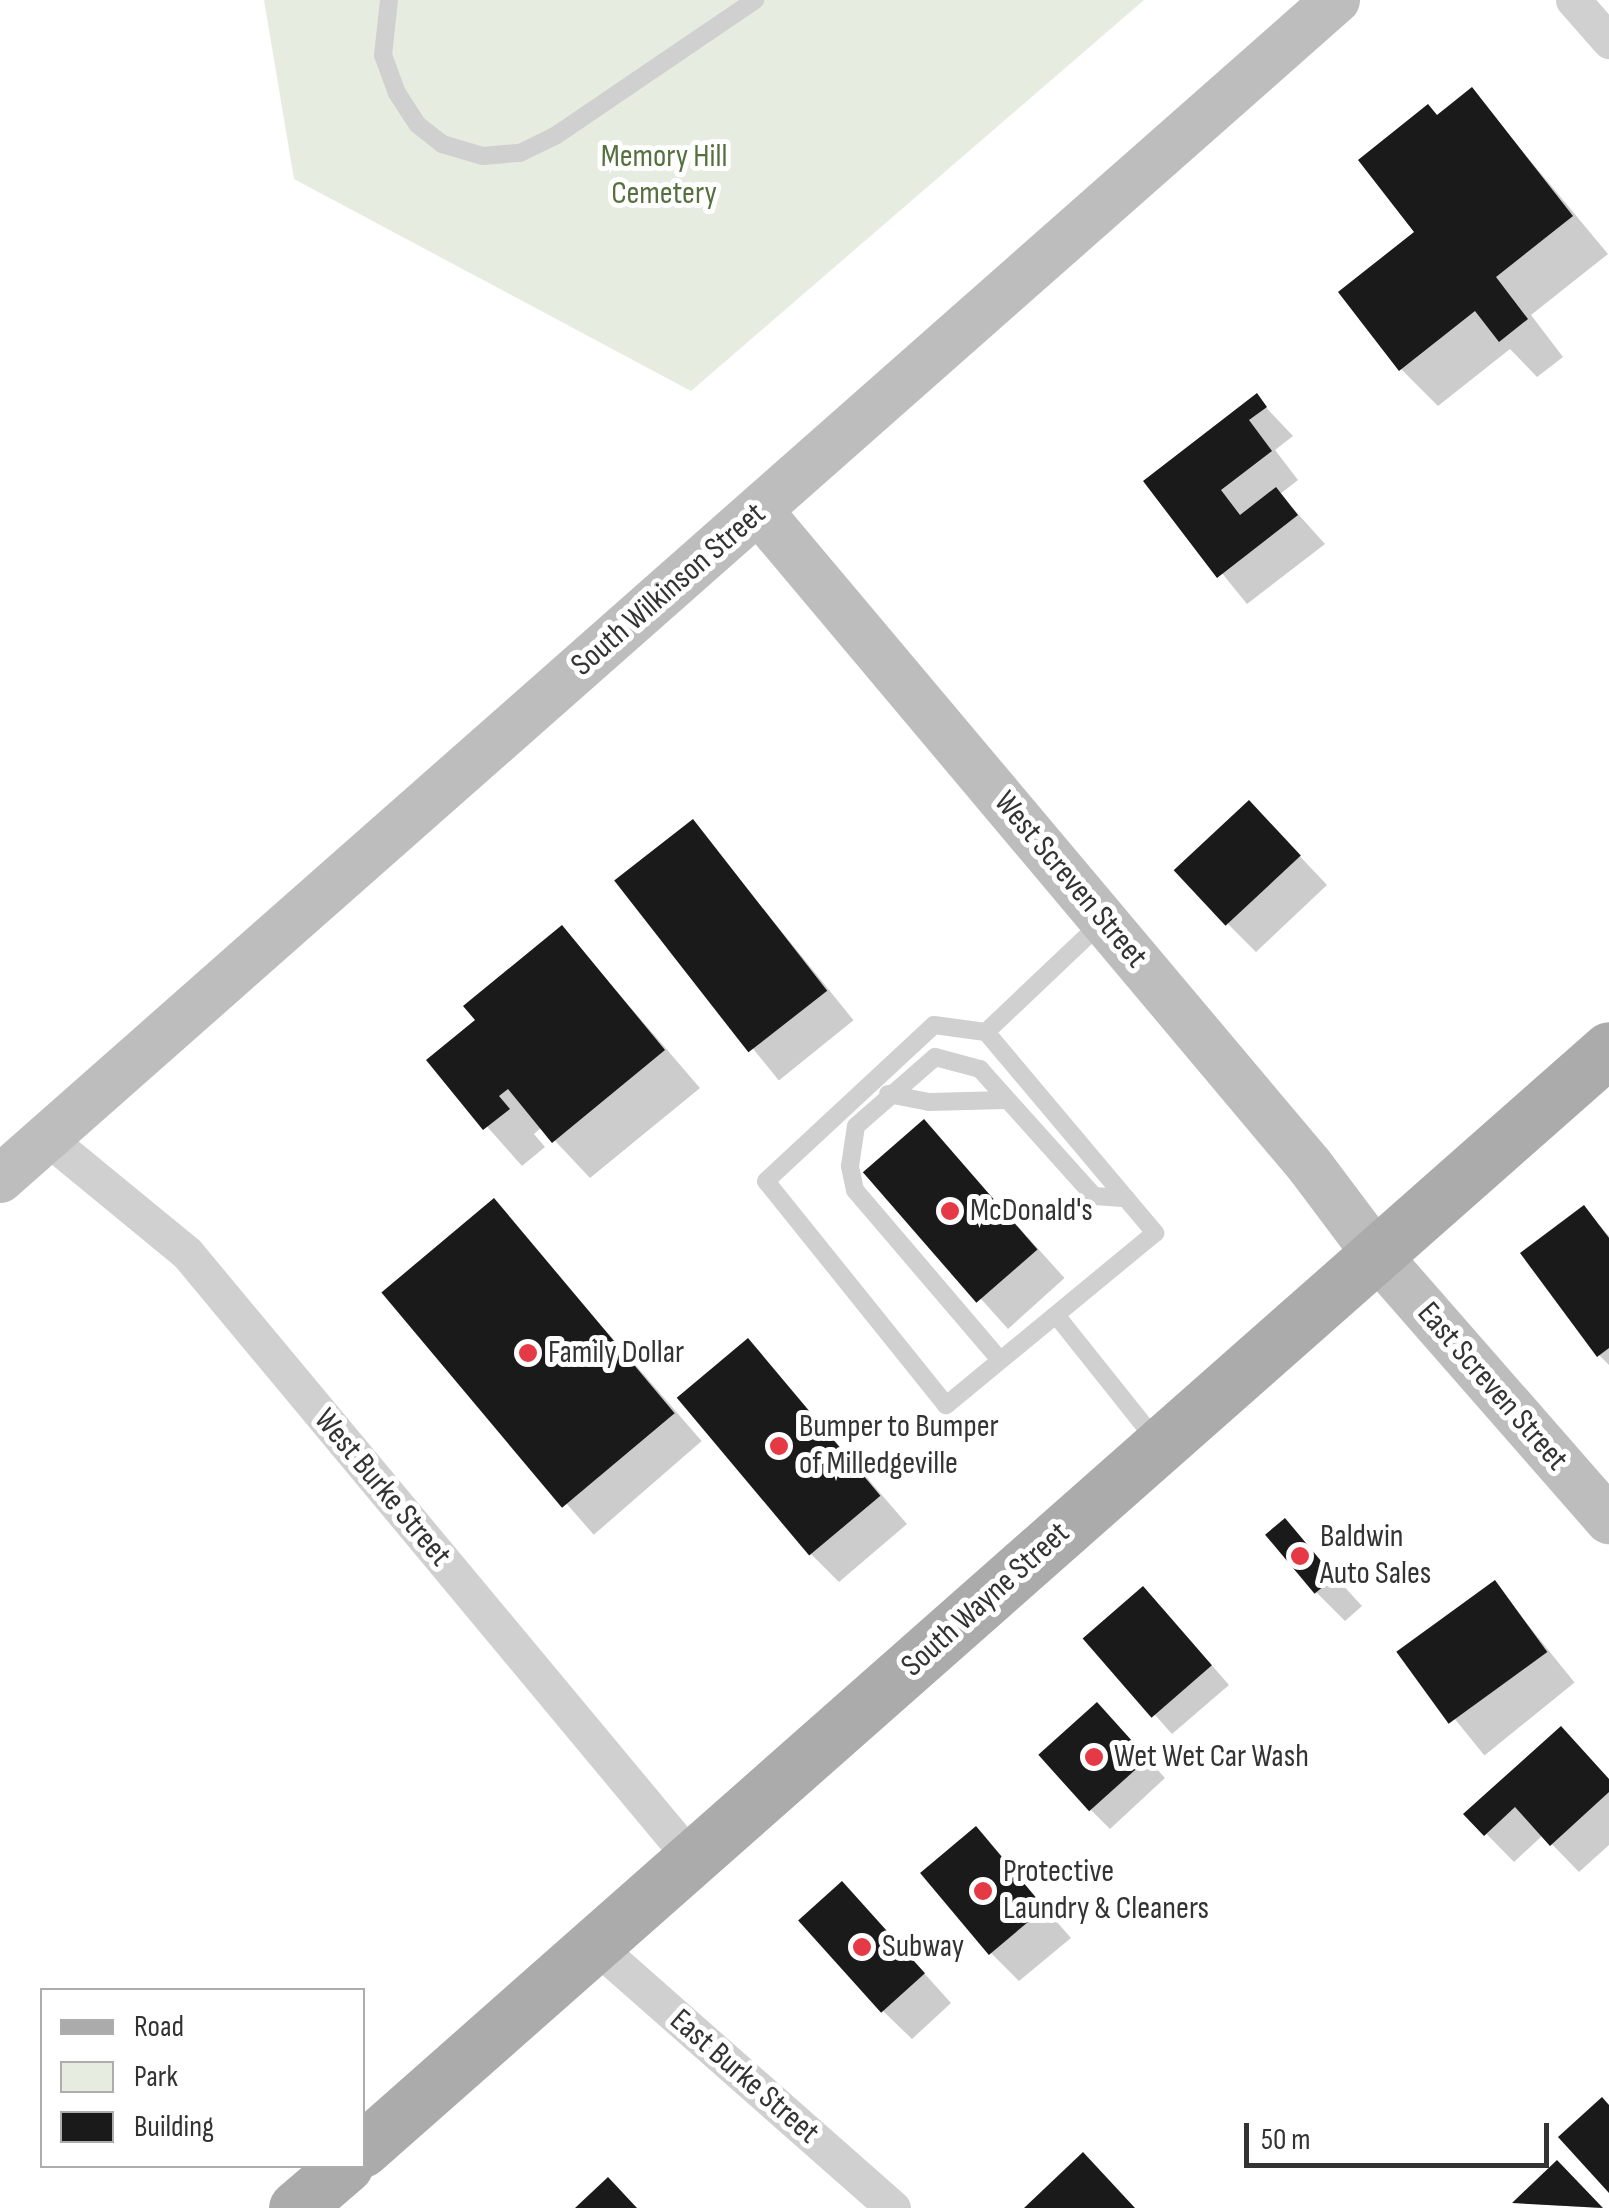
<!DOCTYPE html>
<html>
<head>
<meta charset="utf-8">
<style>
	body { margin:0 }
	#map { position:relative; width:1609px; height:2208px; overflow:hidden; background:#fff; font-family:"Sofia Sans Condensed",sans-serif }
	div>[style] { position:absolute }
	.green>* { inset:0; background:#e6ecdf }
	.shadow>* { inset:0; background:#0003; transform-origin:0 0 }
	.building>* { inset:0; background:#1a1a1a; transform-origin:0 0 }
	.lane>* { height:18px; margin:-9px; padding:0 9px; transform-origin:9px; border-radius:9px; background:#d0d0d0 }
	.street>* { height:35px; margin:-17.5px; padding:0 17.5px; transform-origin:17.5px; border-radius:17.5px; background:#d0d0d0 }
	.secondary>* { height:48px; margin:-24px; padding:0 24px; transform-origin:24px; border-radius:24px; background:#bdbdbd }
	.primary>* { height:55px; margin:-27.5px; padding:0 27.5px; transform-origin:27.5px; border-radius:27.5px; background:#ababab }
	.dots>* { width:28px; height:28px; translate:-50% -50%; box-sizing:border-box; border:5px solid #fff; border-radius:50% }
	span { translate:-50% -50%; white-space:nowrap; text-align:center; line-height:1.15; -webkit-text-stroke:10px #fff; paint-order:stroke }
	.park-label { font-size:32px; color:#56703f }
	.street-label { font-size:32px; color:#333 }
	.poi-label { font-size:32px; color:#333 }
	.left { translate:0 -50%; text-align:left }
	.legend { position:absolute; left:40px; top:1988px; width:325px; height:180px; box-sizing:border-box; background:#fff; border:2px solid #adadad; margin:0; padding:12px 18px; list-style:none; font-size:30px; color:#333 }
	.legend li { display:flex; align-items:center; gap:20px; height:50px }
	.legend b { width:50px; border:2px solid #adadad }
	.scale { position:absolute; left:1244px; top:2123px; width:305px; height:45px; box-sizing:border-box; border:5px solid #333; border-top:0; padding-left:12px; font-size:30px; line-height:35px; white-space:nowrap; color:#333; -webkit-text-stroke:8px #fff; paint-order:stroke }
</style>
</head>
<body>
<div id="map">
	<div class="green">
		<div style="clip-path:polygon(264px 0,1144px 0,691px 391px,294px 179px)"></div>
	</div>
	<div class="shadow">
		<div style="clip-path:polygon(1472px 91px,1608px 254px,1531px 315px,1563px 357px,1537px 377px,1510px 349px,1438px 406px,1401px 369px,1438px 117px)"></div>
		<div style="clip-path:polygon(1256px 397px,1293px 436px,1275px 450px,1298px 480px,1280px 494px,1325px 544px,1247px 604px,1147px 481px)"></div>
		<div style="left:693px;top:822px;width:255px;height:96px;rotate:51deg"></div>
		<div style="clip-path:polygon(1277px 832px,1327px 885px,1256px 952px,1228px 924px)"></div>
		<div style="clip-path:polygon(562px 928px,700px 1088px,590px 1178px,542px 1127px,534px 1134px,545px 1147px,522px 1166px,429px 1061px,478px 1020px)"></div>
		<div style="left:924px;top:1122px;width:210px;height:76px;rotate:48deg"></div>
		<div style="left:493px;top:1201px;width:318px;height:143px;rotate:49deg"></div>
		<div style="clip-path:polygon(1584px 1208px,1609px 1236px,1609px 1365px,1599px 1355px)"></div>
		<div style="clip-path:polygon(748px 1341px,907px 1524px,839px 1582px,811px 1554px)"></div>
		<div style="clip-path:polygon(1285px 1522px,1362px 1606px,1345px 1621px,1316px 1592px)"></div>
		<div style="left:1494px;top:1583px;width:128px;height:116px;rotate:51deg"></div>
		<div style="clip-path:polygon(1162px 1608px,1229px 1685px,1172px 1734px,1087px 1639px)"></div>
		<div style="clip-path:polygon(1116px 1724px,1165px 1778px,1110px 1829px,1091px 1810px)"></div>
		<div style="clip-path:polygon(1609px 1780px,1609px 1845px,1579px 1872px,1543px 1835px,1514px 1862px,1467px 1814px)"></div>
		<div style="clip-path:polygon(976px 1830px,1071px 1938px,1019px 1981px,991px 1953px)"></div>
		<div style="clip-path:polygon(870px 1913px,951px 2003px,912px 2039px,883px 2011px)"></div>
		<div style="clip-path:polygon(1557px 2164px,1600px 2208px,1516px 2203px)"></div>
	</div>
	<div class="building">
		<div style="clip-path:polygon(1472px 87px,1573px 216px,1496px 277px,1528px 319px,1499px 342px,1475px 311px,1399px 371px,1338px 292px,1414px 232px,1358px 160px,1428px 104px,1437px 115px)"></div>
		<div style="clip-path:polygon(1257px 393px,1267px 407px,1249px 420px,1272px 451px,1221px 490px,1240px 515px,1276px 487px,1298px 515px,1217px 578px,1143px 481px)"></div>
		<div style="left:1249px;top:800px;width:76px;height:103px;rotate:47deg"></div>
		<div style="left:693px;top:819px;width:218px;height:100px;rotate:52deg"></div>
		<div style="clip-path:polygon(562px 925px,665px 1050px,552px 1143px,508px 1089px,499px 1096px,510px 1109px,483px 1130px,426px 1060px,475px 1020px,463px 1006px)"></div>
		<div style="left:924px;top:1119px;width:173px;height:81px;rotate:49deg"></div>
		<div style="left:494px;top:1198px;width:281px;height:147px;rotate:50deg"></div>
		<div style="clip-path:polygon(1584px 1205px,1609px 1238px,1609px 1348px,1597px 1357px,1520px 1253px)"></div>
		<div style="left:748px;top:1338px;width:206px;height:93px;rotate:50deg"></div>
		<div style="left:1285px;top:1518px;width:77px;height:26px;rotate:50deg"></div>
		<div style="left:1495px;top:1580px;width:89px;height:122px;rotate:54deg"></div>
		<div style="left:1143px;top:1586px;width:105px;height:80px;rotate:49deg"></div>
		<div style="left:1097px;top:1702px;width:76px;height:79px;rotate:48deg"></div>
		<div style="clip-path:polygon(1561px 1726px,1609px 1779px,1609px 1792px,1550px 1846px,1515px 1807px,1484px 1836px,1463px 1814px)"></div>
		<div style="left:976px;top:1826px;width:107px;height:73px;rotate:50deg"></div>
		<div style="left:842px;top:1881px;width:124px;height:59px;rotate:48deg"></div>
		<div style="clip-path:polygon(1602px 2097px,1609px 2105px,1609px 2193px,1558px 2137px)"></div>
		<div style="clip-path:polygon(1083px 2152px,1135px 2208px,1024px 2208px)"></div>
		<div style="clip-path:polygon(1557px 2160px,1603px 2208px,1512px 2203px)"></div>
		<div style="clip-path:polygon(608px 2177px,637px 2208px,575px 2208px)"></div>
	</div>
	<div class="lane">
		<div style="left:389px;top:0;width:55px;rotate:96.2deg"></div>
		<div style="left:383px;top:55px;width:40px;rotate:69.8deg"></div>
		<div style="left:397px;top:93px;width:38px;rotate:57deg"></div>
		<div style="left:418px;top:125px;width:31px;rotate:38deg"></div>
		<div style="left:442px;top:144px;width:43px;rotate:16.3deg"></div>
		<div style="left:483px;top:156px;width:37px;rotate:-5deg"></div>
		<div style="left:520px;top:153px;width:39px;rotate:-26deg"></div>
		<div style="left:555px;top:136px;width:242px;rotate:-34.2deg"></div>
		<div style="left:934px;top:1025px;width:52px;rotate:7.7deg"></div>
		<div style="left:986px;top:1032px;width:263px;rotate:49.9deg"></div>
		<div style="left:1155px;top:1233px;width:271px;rotate:140.5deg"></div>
		<div style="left:946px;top:1405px;width:287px;rotate:-128.8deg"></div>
		<div style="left:766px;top:1181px;width:229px;rotate:-42.9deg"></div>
		<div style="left:986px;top:1032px;width:161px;rotate:-43.5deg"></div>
		<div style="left:888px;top:1094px;width:42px;rotate:11deg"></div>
		<div style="left:929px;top:1102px;width:76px;rotate:-1.5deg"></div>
		<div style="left:1056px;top:1315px;width:159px;rotate:51.4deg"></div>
		<div style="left:1000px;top:1360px;width:223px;rotate:-130.5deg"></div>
		<div style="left:855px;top:1190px;width:25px;rotate:-102deg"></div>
		<div style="left:850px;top:1166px;width:40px;rotate:-81.5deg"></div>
		<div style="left:856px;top:1126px;width:105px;rotate:-41.1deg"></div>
		<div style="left:935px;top:1057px;width:47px;rotate:14.9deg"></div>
		<div style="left:980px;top:1069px;width:171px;rotate:48.1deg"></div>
		<div style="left:1094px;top:1196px;width:32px;rotate:4deg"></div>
	</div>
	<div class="street">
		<div style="left:1573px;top:0;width:55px;rotate:48.7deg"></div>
		<div style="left:47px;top:1138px;width:181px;rotate:39.4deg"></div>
		<div style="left:187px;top:1253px;width:792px;rotate:50.22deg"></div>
		<div style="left:596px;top:1946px;width:396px;rotate:41.4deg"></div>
	</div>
	<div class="secondary">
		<div style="left:759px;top:511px;width:856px;rotate:49.93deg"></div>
		<div style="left:1310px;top:1166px;width:110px;rotate:53.1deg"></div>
		<div style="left:1376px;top:1254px;width:354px;rotate:48.8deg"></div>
		<div style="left:0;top:1179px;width:1782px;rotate:-41.43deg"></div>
	</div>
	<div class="primary">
		<div style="left:362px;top:2150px;width:1663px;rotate:-41.44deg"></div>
		<div style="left:296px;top:2208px;width:65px;rotate:-40.6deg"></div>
	</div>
	<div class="dots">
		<div style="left:950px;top:1211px;background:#e63946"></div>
		<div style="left:528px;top:1353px;background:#e63946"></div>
		<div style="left:779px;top:1446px;background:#e63946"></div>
		<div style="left:1300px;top:1556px;background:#e63946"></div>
		<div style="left:1094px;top:1757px;background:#e63946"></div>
		<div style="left:983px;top:1891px;background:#e63946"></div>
		<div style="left:862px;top:1947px;background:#e63946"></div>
	</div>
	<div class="park-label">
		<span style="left:664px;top:176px">Memory Hill<br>Cemetery</span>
	</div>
	<div class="street-label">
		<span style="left:669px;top:590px;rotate:-41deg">South Wilkinson Street</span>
		<span style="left:1070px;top:880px;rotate:50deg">West Screven Street</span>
		<span style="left:1492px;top:1387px;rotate:49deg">East Screven Street</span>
		<span style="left:382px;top:1488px;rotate:50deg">West Burke Street</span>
		<span style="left:986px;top:1600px;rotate:-42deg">South Wayne Street</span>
		<span style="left:744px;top:2077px;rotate:41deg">East Burke Street</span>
	</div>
	<div class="poi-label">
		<span class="left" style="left:970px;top:1211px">McDonald's</span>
		<span class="left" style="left:548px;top:1353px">Family Dollar</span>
		<span class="left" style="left:799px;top:1446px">Bumper to Bumper<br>of Milledgeville</span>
		<span class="left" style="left:1320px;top:1556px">Baldwin<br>Auto Sales</span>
		<span class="left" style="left:1114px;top:1757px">Wet Wet Car Wash</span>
		<span class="left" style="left:1003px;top:1891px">Protective<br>Laundry &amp; Cleaners</span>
		<span class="left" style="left:882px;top:1947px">Subway</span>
	</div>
	<ul class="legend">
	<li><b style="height:12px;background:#ababab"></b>Road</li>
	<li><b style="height:28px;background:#e6ecdf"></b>Park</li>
	<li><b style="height:28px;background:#1a1a1a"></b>Building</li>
	</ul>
	<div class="scale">50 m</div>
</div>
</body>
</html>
